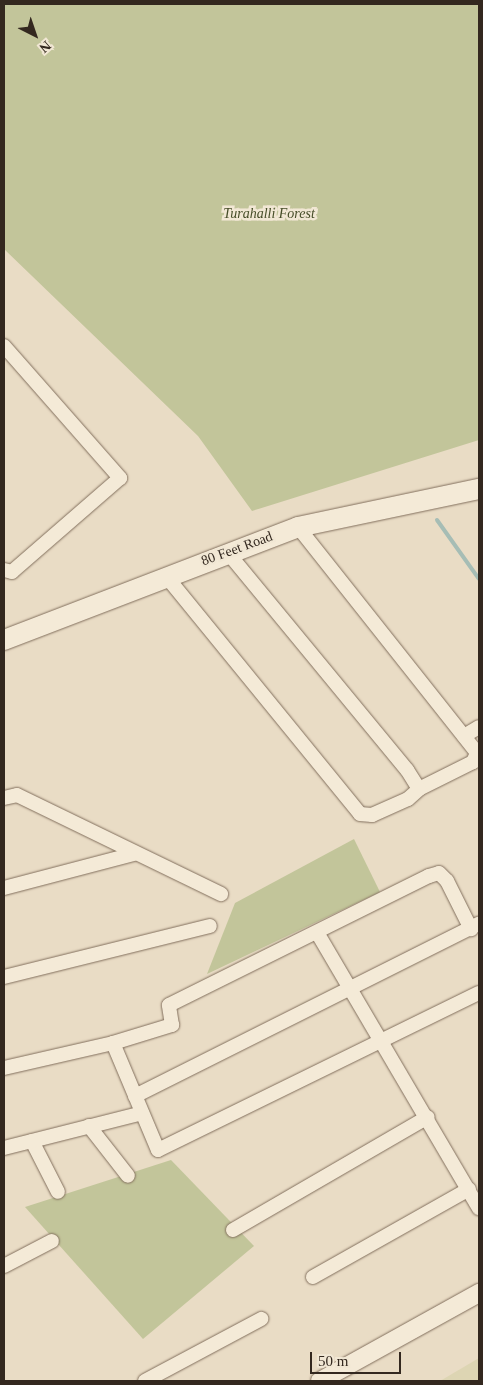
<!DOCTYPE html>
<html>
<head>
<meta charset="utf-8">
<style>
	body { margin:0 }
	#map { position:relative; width:483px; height:1385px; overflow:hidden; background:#e9dcc5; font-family:"Times New Roman",serif }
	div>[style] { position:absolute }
	.farmland>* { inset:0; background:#ddd5b3 }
	.green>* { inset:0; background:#c2c59a }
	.stream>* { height:4px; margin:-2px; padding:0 2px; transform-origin:2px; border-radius:2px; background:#a6bdb5 }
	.roads { filter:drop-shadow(0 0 1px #826f5d) drop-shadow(0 0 1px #826f5d) }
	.minor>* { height:14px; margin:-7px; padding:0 7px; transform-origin:7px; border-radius:7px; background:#f4ead7 }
	.tertiary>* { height:18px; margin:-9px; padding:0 9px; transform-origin:9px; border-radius:9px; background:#f4ead7 }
	.secondary>* { height:20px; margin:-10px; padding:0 10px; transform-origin:10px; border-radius:10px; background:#f4ead7 }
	span { translate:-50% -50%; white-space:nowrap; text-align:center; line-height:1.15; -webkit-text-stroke:5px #f1e7d4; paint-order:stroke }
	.park-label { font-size:14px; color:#464d28; font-style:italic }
	.street-label { font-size:14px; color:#33281f }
	.frame { position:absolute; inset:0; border:5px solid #33281f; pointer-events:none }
	.north { position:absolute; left:10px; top:10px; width:50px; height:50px; -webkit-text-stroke:4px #f1e7d4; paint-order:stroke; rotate:139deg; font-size:14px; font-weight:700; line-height:20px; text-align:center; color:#33281f }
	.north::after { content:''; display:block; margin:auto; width:18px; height:22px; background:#33281f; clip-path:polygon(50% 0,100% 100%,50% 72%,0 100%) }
	.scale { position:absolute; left:310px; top:1352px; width:91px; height:22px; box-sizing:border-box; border:2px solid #33281f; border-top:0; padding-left:6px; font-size:15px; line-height:18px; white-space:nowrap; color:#33281f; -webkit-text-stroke:4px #f1e7d4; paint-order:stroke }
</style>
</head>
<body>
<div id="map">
	<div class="farmland">
		<div style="clip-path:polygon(479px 1358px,479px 1381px,440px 1381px)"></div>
	</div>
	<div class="green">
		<div style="clip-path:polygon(4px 4px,479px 4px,479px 440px,252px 511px,198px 436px,4px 249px)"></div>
		<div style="clip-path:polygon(354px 839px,380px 892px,207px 974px,235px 903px)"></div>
		<div style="clip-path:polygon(171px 1160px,254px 1246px,143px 1339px,25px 1207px)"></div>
	</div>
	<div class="stream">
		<div style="left:437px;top:520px;width:72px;rotate:54.6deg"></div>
	</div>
	<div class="roads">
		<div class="minor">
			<div style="left:4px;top:346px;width:176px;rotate:48.7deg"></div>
			<div style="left:120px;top:478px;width:143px;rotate:139deg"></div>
			<div style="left:12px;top:572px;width:8px;rotate:-166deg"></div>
			<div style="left:298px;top:527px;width:288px;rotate:51.6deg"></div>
			<div style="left:477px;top:753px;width:10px;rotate:114deg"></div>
			<div style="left:473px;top:762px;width:60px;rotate:153.4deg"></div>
			<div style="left:166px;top:576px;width:307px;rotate:50.8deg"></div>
			<div style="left:360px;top:814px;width:12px;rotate:5deg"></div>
			<div style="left:372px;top:815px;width:39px;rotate:-24deg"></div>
			<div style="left:408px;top:799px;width:15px;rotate:-42deg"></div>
			<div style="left:419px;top:789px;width:22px;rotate:-122deg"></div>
			<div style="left:407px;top:770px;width:283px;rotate:-129.5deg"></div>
			<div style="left:464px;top:736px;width:17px;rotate:-31deg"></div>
			<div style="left:4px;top:798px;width:13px;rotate:-13deg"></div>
			<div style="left:17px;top:795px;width:227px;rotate:25.9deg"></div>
			<div style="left:4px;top:888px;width:134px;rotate:-14.7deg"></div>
			<div style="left:318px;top:934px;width:318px;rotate:59.6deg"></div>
			<div style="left:4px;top:977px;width:212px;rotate:-13.9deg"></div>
			<div style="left:113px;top:1043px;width:62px;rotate:-17deg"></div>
			<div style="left:172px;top:1025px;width:20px;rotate:-99deg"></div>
			<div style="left:169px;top:1005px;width:290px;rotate:-26.4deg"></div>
			<div style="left:429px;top:876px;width:10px;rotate:-17deg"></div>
			<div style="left:439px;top:873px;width:11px;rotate:45deg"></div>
			<div style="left:447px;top:881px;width:54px;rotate:63.4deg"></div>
			<div style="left:4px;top:1068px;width:112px;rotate:-12.9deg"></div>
			<div style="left:113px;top:1043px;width:116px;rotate:67.2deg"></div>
			<div style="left:158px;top:1150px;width:357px;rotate:-26.1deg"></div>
			<div style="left:135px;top:1096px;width:385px;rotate:-26.6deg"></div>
			<div style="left:89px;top:1126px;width:63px;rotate:52deg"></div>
			<div style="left:32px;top:1141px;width:57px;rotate:63deg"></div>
			<div style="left:4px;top:1148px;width:142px;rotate:-14.2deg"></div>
			<div style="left:233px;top:1230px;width:225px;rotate:-30.1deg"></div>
			<div style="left:4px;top:1266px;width:54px;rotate:-27.5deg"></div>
			<div style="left:313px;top:1277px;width:179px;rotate:-29.4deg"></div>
			<div style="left:145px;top:1381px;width:132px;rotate:-28.1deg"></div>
		</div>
		<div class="tertiary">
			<div style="left:320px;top:1381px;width:182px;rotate:-29deg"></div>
		</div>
		<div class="secondary">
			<div style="left:4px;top:640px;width:315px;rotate:-21deg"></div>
			<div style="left:298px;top:527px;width:185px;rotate:-11.9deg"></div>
		</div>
	</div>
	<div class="park-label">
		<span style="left:269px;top:214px">Turahalli Forest</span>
	</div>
	<div class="street-label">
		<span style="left:237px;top:549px;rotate:-20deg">80 Feet Road</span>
	</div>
	<div class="frame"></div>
	<div class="north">N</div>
	<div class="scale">50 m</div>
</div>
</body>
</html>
